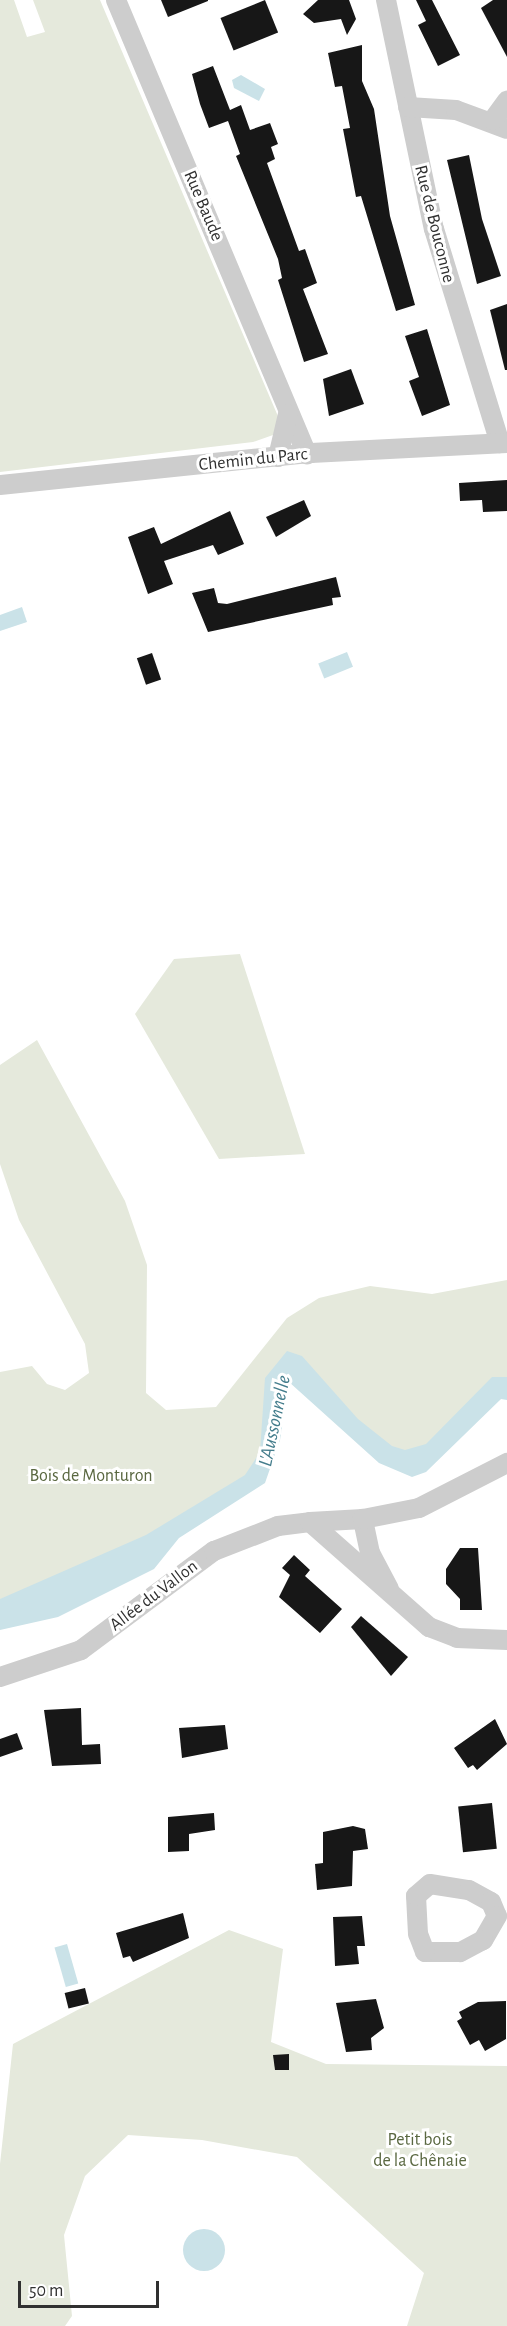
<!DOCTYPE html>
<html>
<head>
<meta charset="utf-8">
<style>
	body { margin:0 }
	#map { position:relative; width:507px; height:2326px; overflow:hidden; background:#fff; font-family:"Alegreya Sans",sans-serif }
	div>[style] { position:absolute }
	.green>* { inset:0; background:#e5e9dc }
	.water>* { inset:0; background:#cae2e8; transform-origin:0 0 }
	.round { border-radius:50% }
	.building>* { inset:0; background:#171717; transform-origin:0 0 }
	.minor>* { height:20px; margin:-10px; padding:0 10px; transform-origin:10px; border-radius:10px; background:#cdcdcd }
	span { translate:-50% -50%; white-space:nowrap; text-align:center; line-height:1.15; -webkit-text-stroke:6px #fff; paint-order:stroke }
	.street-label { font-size:18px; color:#303030 }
	.park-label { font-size:18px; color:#5a6841 }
	.water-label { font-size:20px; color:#447d8c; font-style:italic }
	.scale { position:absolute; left:18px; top:2281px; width:141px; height:27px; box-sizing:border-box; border:3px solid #303030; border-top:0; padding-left:8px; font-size:18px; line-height:21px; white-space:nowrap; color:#303030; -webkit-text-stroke:4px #fff; paint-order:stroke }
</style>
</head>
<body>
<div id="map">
	<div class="green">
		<div style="clip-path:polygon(0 0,14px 0,27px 37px,45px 32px,33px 0,100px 0,280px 421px,273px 435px,253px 442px,0 472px)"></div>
		<div style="clip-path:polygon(240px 954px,305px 1154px,219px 1159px,135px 1014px,174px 959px)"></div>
		<div style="clip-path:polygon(37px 1040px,125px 1201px,147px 1265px,146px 1393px,166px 1410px,216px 1407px,287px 1318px,319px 1298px,370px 1286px,432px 1294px,507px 1280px,507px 1394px,410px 1472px,288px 1361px,264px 1478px,0 1613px,0 1372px,32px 1366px,47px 1384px,65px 1390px,89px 1373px,85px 1344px,19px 1220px,0 1164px,0 1065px)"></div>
		<div style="clip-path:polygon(229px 1930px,283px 1949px,271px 2042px,326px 2064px,507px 2066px,507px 2326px,407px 2326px,424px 2273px,297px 2157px,202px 2140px,128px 2135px,85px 2176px,64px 2235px,72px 2316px,65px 2326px,0 2326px,0 2164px,13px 2044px)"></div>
	</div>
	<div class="water">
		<div style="clip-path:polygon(241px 75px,265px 89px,259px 101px,234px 88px,232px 80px)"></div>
		<div style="clip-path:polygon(22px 607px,27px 622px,0 631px,0 615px)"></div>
		<div style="left:347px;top:652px;width:16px;height:31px;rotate:68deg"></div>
		<div style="clip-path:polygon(287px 1351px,302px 1356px,358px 1419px,392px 1446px,405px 1450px,426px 1444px,492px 1377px,507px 1377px,507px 1400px,501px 1399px,426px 1472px,412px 1477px,379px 1463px,289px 1382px,280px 1440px,265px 1483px,179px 1538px,154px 1569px,58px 1617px,0 1630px,0 1599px,146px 1535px,245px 1475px,260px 1452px,265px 1378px)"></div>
		<div style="left:67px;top:1944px;width:41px;height:13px;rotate:74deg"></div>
		<div class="round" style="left:183px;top:2229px;width:42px;height:42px"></div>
	</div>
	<div class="building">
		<div style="clip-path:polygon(161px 0,208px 0,208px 1px,168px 17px)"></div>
		<div style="left:265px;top:0;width:35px;height:48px;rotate:68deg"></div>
		<div style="clip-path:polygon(318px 0,349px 0,356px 19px,347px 35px,341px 19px,314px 23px,303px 14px)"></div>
		<div style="clip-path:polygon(416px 0,432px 0,460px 55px,438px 66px,418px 25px,426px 21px)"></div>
		<div style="clip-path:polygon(493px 0,507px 0,507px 57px,481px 8px)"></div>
		<div style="clip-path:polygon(362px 45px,362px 81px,374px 109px,390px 216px,415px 305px,396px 311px,361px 196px,356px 197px,343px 129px,350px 128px,342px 86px,335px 87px,328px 53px)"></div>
		<div style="clip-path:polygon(213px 66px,230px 110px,241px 105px,250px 130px,270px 123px,278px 144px,271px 147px,275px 159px,267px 163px,299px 251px,305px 249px,317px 283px,303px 289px,328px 354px,304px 362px,278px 280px,282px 278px,278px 259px,236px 156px,240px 154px,228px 121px,209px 128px,200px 104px,192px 74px)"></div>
		<div style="clip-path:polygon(469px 155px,482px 219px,501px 276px,477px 284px,447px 160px)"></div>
		<div style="clip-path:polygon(507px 304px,507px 370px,505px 370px,490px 310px)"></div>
		<div style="clip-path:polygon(427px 329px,450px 405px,422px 416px,409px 381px,419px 377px,405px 336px)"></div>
		<div style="clip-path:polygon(351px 369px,364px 404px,329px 416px,323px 379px)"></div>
		<div style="clip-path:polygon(507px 480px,507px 511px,483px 512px,482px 500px,460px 501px,459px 483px)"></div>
		<div style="clip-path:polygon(304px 500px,311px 516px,276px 537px,266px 517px)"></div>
		<div style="clip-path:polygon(230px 511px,244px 544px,218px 555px,213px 545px,164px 561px,173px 584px,148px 594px,128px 537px,154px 527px,161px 544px)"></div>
		<div style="clip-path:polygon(336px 577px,341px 597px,332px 598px,333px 605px,208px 632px,192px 593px,214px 588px,218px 603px,227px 604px)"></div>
		<div style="left:152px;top:653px;width:28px;height:16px;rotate:71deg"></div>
		<div style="clip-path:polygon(460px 1548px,478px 1548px,482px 1610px,460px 1610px,460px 1599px,446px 1584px,446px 1569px)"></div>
		<div style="clip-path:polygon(294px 1555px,310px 1570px,305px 1576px,342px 1609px,320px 1633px,279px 1597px,290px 1575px,282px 1568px)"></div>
		<div style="clip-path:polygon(361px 1616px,408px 1657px,391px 1676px,351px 1627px)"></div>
		<div style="clip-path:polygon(81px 1708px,82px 1745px,100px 1744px,101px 1764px,52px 1766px,44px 1710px)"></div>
		<div style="clip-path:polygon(495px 1719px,507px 1744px,477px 1770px,473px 1765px,468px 1768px,454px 1748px)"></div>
		<div style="clip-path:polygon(225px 1725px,228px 1749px,182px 1758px,179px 1728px)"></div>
		<div style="clip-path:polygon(17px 1733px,23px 1749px,0 1757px,0 1739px)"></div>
		<div style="left:492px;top:1803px;width:46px;height:34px;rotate:84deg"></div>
		<div style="clip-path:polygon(214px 1813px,215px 1830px,189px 1834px,189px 1851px,168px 1852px,168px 1817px)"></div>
		<div style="clip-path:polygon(353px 1826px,365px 1829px,368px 1849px,353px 1851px,352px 1886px,317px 1890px,315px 1864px,323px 1863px,323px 1832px)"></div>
		<div style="clip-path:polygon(183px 1913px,189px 1938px,133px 1962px,130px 1956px,123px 1958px,116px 1933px)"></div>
		<div style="clip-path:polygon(362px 1916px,365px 1946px,357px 1946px,359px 1964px,335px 1966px,333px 1917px)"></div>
		<div style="left:85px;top:1988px;width:16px;height:21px;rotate:76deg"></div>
		<div style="clip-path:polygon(376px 1999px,384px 2028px,371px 2038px,372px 2050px,346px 2052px,336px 2003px)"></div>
		<div style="clip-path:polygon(506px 2001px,506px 2039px,485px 2051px,479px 2040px,470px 2045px,457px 2021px,462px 2018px,459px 2012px,478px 2002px)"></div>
		<div style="clip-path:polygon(289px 2054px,289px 2070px,275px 2070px,273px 2055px)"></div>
	</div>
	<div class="minor">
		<div style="left:116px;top:0;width:493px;rotate:67.2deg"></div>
		<div style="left:386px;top:0;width:234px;rotate:78.2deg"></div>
		<div style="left:434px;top:229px;width:224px;rotate:72.9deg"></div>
		<div style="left:408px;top:107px;width:48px;rotate:3.6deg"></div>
		<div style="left:456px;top:110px;width:54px;rotate:20.4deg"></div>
		<div style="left:493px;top:120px;width:24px;rotate:-54deg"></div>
		<div style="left:278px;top:457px;width:44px;rotate:-76.9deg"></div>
		<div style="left:0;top:485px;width:313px;rotate:-5.9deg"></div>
		<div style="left:311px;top:453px;width:196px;rotate:-2.9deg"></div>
		<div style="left:310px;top:1522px;width:53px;rotate:-3.2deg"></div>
		<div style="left:389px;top:1589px;width:41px;rotate:-117.8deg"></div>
		<div style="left:370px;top:1553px;width:35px;rotate:-102deg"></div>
		<div style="left:363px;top:1519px;width:57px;rotate:-11.1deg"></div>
		<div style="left:419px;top:1508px;width:99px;rotate:-27.1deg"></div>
		<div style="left:0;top:1677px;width:85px;rotate:-18.4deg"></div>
		<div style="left:81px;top:1650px;width:166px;rotate:-36.7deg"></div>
		<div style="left:214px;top:1551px;width:69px;rotate:-21.3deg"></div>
		<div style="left:278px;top:1526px;width:32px;rotate:-7deg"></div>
		<div style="left:310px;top:1522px;width:159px;rotate:41.4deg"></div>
		<div style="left:429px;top:1627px;width:30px;rotate:21deg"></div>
		<div style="left:457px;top:1638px;width:50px;rotate:2.3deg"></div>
		<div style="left:430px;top:1884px;width:39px;rotate:9deg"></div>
		<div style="left:469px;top:1890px;width:25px;rotate:29deg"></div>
		<div style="left:491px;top:1902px;width:15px;rotate:67deg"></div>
		<div style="left:497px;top:1916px;width:28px;rotate:120deg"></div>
		<div style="left:483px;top:1940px;width:26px;rotate:152deg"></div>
		<div style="left:460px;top:1952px;width:35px;rotate:180deg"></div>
		<div style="left:425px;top:1952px;width:19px;rotate:-111deg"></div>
		<div style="left:418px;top:1934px;width:38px;rotate:-93deg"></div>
		<div style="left:416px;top:1896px;width:18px;rotate:-41deg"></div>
	</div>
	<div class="street-label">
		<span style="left:203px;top:206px;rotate:67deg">Rue Baude</span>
		<span style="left:434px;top:224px;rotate:76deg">Rue de Bouconne</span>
		<span style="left:253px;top:460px;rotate:-6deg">Chemin du Parc</span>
		<span style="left:154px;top:1596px;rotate:-37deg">Allée du Vallon</span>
	</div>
	<div class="park-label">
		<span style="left:91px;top:1476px">Bois de Monturon</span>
		<span style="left:420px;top:2151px">Petit bois<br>de la Chênaie</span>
	</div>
	<div class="water-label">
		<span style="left:275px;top:1421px;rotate:-78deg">L'Aussonnelle</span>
	</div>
	<div class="scale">50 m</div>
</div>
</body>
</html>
